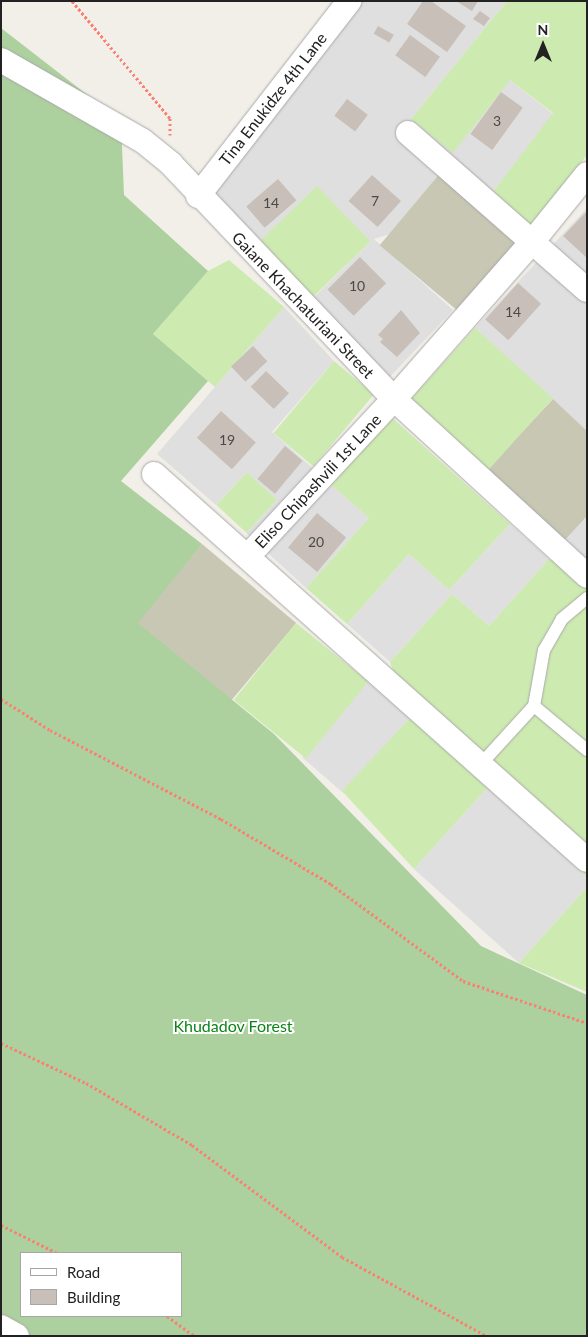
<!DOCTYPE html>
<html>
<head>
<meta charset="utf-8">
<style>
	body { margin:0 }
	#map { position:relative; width:588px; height:1337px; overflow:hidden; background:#f2efe9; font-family:Lato,sans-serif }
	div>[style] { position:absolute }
	.residential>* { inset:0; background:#e0dfdf; transform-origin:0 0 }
	.construction>* { inset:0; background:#c7c7b4; transform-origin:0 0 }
	.grass>* { inset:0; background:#cdebb0; transform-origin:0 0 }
	.forest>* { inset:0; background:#add19e }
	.building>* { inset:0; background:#c7bfb8; transform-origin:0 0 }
	.path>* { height:3px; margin-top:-1.5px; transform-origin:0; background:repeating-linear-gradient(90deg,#fa8072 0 2.5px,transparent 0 5px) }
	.roads { filter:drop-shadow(0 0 1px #a9a9a9) drop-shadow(0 0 1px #a9a9a9) }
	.lane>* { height:12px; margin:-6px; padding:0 6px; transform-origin:6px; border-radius:6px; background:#fff }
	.street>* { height:24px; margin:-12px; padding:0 12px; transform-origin:12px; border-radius:12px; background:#fff }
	span { translate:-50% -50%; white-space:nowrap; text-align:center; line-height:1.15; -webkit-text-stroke:4px #fff; paint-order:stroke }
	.number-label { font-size:14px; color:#4b4948 }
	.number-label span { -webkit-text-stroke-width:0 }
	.street-label { font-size:16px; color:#222 }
	.park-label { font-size:16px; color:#0c8416 }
	.frame { position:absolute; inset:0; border:2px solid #222; pointer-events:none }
	.legend { position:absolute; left:20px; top:1252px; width:162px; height:65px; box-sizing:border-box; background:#fff; border:1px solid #a7a7a7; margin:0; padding:6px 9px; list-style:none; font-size:15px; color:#222 }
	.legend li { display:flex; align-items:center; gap:10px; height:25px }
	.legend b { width:25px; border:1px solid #a7a7a7 }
	.north { position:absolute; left:518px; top:20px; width:50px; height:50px; -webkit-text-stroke:4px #fff; paint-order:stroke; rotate:0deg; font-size:14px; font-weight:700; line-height:20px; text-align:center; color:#222 }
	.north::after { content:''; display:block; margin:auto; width:18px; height:22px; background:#222; clip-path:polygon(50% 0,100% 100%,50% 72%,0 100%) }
</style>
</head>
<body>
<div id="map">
	<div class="residential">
		<div style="clip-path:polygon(362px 1px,507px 1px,411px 119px,510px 80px,553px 114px,483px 205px,374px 239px,453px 310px,389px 378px,310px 301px,371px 241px,256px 246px,210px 192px)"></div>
		<div style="clip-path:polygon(587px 208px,587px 431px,475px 328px)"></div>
		<div style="clip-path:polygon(284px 307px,334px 361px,272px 432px,369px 518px,306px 588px,246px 533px,277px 500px,247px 472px,216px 505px,157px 454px)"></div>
		<div style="clip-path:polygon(587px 516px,587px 560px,565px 540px)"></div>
		<div style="clip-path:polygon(510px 524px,549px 559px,489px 626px,452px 594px,390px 662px,347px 624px,409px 554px,449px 590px)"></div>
		<div style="left:368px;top:682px;width:55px;height:100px;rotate:41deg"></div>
		<div style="clip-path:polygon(487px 788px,587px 877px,587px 887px,519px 963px,414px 869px)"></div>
	</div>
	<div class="construction">
		<div style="left:442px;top:171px;width:103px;height:97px;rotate:40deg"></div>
		<div style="clip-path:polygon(553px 399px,587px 431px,587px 516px,565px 540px,486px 470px)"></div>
		<div style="left:202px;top:544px;width:123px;height:102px;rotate:40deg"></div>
	</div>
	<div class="grass">
		<div style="clip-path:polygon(507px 1px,587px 1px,587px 155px,521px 237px,483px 205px,553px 113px,510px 80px,453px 153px,411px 119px)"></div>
		<div style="left:317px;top:186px;width:77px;height:86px;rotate:46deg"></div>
		<div style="clip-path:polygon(229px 260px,284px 307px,215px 387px,153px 334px,208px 271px)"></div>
		<div style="left:475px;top:328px;width:105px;height:99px;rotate:42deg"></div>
		<div style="left:334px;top:361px;width:52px;height:94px;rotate:40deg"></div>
		<div style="clip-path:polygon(388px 414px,510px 524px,449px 590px,409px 554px,347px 624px,306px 588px,369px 518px,327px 481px)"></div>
		<div style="left:247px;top:472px;width:41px;height:45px;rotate:43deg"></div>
		<div style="clip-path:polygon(549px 559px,587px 572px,587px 877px,487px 788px,414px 869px,342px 791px,410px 718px,390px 662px,452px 594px,489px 626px)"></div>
		<div style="left:296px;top:623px;width:93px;height:99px;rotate:39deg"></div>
		<div style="clip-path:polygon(587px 887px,587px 992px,519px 963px)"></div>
	</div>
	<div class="forest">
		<div style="clip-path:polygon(evenodd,1px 28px,121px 121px,124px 195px,208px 271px,153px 334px,208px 381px,121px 481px,202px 544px,138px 623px,274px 734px,481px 946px,587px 995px,587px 1336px,1px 1336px,1px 28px,21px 1253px,181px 1253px,181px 1316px,21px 1316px,21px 1253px)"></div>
	</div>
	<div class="building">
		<div style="clip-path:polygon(423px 1px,431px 1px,466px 26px,447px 52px,407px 24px)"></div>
		<div style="clip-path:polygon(456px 1px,478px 1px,472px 11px)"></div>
		<div style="clip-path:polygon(480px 11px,490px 18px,484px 26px,473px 19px)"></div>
		<div style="left:378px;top:26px;width:18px;height:9px;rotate:29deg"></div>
		<div style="left:410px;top:35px;width:37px;height:25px;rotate:36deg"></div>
		<div style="left:501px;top:92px;width:27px;height:52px;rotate:36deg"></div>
		<div style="left:347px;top:99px;width:26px;height:21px;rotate:37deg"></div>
		<div style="left:372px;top:175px;width:39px;height:35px;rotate:42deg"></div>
		<div style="left:278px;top:179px;width:28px;height:42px;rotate:49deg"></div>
		<div style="clip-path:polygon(587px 211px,587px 258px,563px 236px)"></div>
		<div style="left:360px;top:257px;width:37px;height:46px;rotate:45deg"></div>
		<div style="left:518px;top:283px;width:31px;height:49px;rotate:42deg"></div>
		<div style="clip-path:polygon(401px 310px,420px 333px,397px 357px,380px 342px,383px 339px,378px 335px)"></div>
		<div style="left:253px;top:346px;width:21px;height:30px;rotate:47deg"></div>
		<div style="left:266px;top:371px;width:32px;height:22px;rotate:44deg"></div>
		<div style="left:221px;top:411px;width:47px;height:36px;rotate:42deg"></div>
		<div style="left:285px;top:446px;width:23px;height:43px;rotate:40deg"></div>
		<div style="left:317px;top:513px;width:38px;height:45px;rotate:40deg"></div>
	</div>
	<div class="path">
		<div style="left:72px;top:1px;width:153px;rotate:50.1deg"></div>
		<div style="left:170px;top:118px;width:17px;rotate:90deg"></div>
		<div style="left:1px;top:699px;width:58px;rotate:32.3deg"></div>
		<div style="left:50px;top:730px;width:193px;rotate:27.5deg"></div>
		<div style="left:221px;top:819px;width:128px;rotate:30.6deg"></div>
		<div style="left:331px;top:884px;width:164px;rotate:36.3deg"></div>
		<div style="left:463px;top:981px;width:131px;rotate:18.7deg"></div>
		<div style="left:1px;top:1043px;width:94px;rotate:25.2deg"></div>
		<div style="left:86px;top:1083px;width:123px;rotate:30.3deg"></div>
		<div style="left:192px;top:1145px;width:187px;rotate:36.7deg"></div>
		<div style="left:342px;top:1257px;width:165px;rotate:28.6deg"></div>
		<div style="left:1px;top:1225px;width:63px;rotate:26.6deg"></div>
		<div style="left:167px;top:1316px;width:34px;rotate:36deg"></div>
	</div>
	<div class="roads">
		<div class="lane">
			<div style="left:587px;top:598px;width:33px;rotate:140deg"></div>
			<div style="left:562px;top:619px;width:36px;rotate:120deg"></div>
			<div style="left:544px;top:650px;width:57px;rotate:100.1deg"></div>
			<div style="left:534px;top:706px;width:69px;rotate:39.7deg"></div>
			<div style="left:481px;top:764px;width:79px;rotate:-47.6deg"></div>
		</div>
		<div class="street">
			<div style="left:1px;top:60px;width:163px;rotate:29.7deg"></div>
			<div style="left:143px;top:141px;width:36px;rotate:39deg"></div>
			<div style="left:171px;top:164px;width:324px;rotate:46.5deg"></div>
			<div style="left:394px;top:399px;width:262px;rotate:42.5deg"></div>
			<div style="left:408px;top:133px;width:238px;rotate:41.3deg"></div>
			<div style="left:198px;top:196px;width:247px;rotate:-52.2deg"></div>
			<div style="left:154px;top:474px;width:580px;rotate:41.72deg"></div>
			<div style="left:248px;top:556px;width:214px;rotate:-47.1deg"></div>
			<div style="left:394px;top:399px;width:210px;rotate:-48.7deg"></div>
			<div style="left:533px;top:241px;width:86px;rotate:-51.1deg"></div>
			<div style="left:1px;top:1327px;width:18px;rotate:29deg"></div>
		</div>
	</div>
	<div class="number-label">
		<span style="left:497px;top:121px">3</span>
		<span style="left:375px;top:201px">7</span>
		<span style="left:271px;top:203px">14</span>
		<span style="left:357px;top:286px">10</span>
		<span style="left:513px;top:312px">14</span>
		<span style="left:227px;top:440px">19</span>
		<span style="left:316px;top:542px">20</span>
	</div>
	<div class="street-label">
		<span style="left:273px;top:99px;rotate:-52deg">Tina Enukidze 4th Lane</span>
		<span style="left:303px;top:305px;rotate:46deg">Gaiane Khachaturiani Street</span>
		<span style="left:318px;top:481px;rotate:-47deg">Eliso Chipashvili 1st Lane</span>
	</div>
	<div class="park-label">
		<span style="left:233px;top:1026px">Khudadov Forest</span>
	</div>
	<div class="frame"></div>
	<ul class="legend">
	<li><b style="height:6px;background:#fff"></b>Road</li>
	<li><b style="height:14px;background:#c7bfb8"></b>Building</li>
	</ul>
	<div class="north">N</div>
</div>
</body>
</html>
